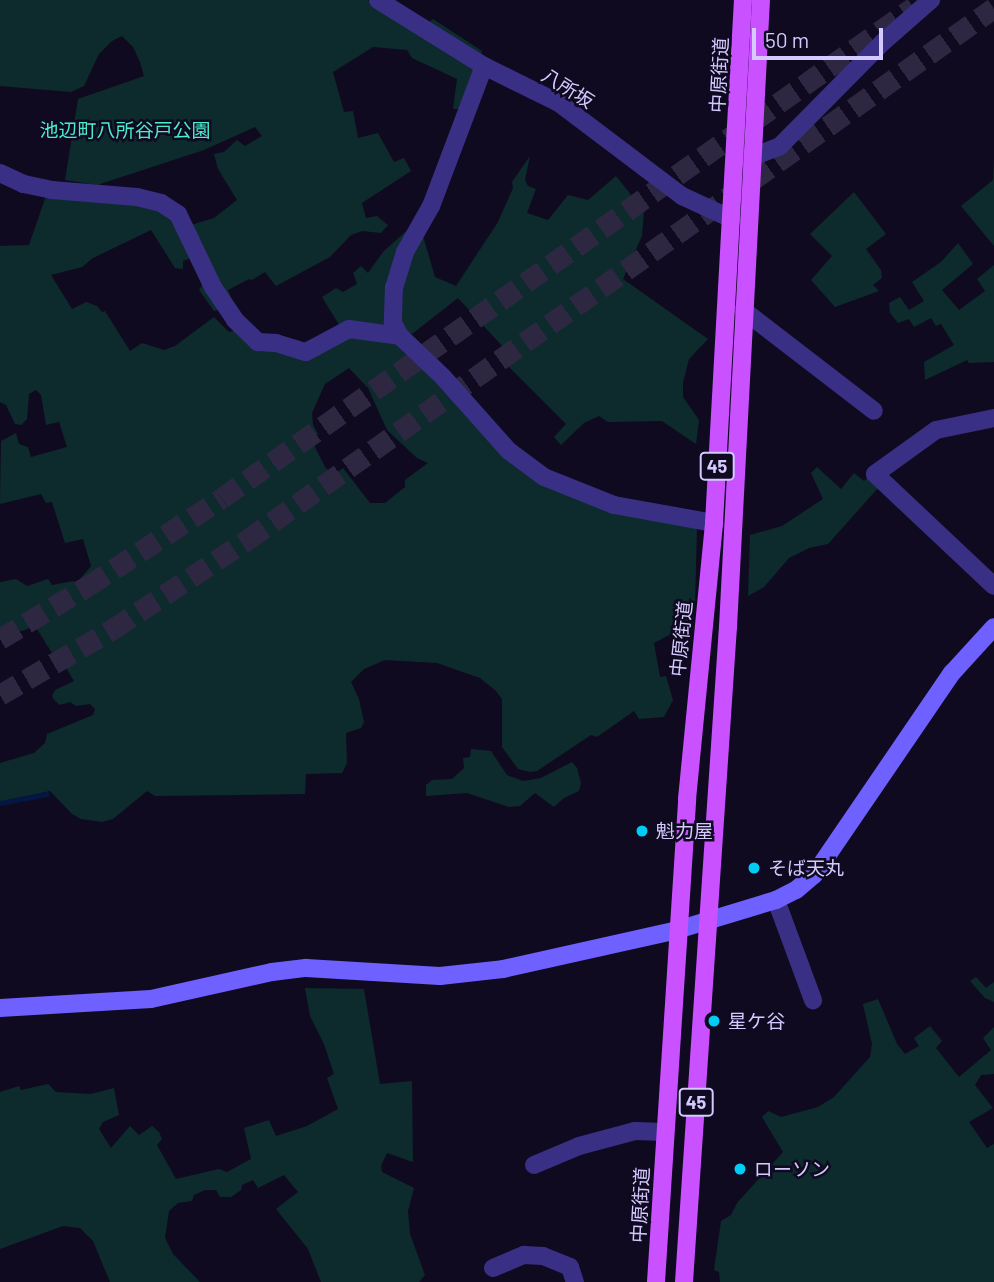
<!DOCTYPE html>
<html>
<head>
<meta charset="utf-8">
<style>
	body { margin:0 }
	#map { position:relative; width:994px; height:1282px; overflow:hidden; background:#100a21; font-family:Barlow,"Noto Sans JP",sans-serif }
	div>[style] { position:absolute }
	.green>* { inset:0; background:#0d2b2c }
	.stream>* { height:5px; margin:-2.5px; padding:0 2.5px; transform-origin:2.5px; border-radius:2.5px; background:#041641 }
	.highway-tunnel>* { height:21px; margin-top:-10.5px; transform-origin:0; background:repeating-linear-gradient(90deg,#2d2742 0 21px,transparent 0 31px) }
	.street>* { height:18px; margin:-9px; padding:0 9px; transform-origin:9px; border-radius:9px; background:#393085 }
	.secondary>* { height:18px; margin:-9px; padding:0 9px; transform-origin:9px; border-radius:9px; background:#6f61ff }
	.primary>* { height:18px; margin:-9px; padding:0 9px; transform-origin:9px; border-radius:9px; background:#c951ff }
	.dots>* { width:19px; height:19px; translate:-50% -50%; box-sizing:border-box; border:4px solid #100a21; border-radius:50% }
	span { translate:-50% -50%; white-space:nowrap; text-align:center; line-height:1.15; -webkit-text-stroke:5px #100a21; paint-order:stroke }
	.shield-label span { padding:2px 5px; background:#100a21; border:2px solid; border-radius:5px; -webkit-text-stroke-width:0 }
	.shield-label { font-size:18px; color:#d4caff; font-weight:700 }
	.street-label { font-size:19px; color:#d4caff }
	.park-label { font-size:19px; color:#4aecce }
	.poi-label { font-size:19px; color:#d4caff }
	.left { translate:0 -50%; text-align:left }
	.scale { position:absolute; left:752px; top:28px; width:131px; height:32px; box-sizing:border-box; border:4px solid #d4caff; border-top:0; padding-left:9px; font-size:21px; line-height:24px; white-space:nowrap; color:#d4caff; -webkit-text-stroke:5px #100a21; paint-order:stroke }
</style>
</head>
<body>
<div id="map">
	<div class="green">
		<div style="clip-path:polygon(0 0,367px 0,420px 30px,433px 19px,482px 51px,479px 72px,463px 109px,453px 109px,457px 79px,412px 58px,407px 50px,373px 47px,333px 72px,344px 112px,353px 111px,358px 138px,378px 133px,394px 162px,404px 158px,411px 171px,362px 203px,366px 218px,377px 216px,388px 225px,381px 233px,362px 231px,351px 235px,330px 257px,276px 286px,265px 272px,252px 280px,249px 279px,228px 290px,234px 306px,214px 311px,199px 290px,206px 280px,191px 225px,214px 218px,237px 200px,218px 169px,214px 154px,224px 152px,237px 140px,245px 146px,262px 136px,255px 127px,204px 150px,97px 185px,65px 180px,78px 99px,144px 76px,140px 62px,133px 47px,122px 36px,112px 41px,99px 54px,84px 86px,71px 92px,0 86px)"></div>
		<div style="clip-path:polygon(evenodd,530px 156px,525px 180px,528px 186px,536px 189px,527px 213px,548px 220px,568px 195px,588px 200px,616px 176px,644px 211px,642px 236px,623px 279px,708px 339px,689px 359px,683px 383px,683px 397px,699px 420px,696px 444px,662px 421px,608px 422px,599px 416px,584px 423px,561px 445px,554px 437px,566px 424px,497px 355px,504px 348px,458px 298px,412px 334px,402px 329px,430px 369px,508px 458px,697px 528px,695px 604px,690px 624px,654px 643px,660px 677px,666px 676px,673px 700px,664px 717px,639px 719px,634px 711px,597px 737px,591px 735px,537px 771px,530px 772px,518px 769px,502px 747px,502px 699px,495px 690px,480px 678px,437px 663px,385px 660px,364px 669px,351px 682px,359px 699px,364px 722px,361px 728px,346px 733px,347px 763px,342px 773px,306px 774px,305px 794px,155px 796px,147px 791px,113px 819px,102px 822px,81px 819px,72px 814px,50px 791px,0 802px,0 763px,34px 753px,45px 743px,47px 734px,93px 715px,95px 709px,90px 704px,76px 706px,70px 702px,60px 705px,55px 701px,52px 696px,55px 690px,74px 681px,63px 663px,59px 664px,35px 626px,22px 631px,9px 629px,0 634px,0 582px,16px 579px,27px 586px,48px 579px,52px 585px,74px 581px,76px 584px,91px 566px,83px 539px,65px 543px,52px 502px,46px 503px,41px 494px,0 504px,1px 441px,16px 433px,19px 444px,28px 447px,31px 457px,67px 447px,59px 422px,46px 425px,41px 395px,36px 390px,29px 394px,27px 419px,21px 425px,15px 424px,6px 405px,0 402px,0 246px,29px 245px,47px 193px,136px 201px,171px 214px,191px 258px,183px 261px,183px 269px,175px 268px,151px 230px,93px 258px,82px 267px,51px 275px,72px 309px,86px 302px,97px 306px,102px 312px,105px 311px,130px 351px,142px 343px,164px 350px,175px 346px,214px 317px,229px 332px,242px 329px,305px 353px,344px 333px,322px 297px,336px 288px,343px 292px,357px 284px,353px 273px,361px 266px,368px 273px,383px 252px,405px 232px,417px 237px,423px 236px,435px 277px,456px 286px,498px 222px,513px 188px,512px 182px,530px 156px,349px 368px,368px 388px,387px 430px,417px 458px,428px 463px,405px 480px,405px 487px,385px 503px,370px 503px,343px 468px,333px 475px,325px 467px,312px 441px,318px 434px,313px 425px,312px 413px,325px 384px,349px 368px)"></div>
		<div style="clip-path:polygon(994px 159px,994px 246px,961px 206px,993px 180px)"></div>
		<div style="clip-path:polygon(854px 192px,886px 234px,866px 249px,881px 270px,882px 278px,873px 285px,879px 291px,835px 307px,811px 280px,832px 256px,810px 234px)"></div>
		<div style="clip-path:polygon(958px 243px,973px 264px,942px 290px,959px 310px,985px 291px,977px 279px,994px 265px,994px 362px,969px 363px,967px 360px,925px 380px,924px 362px,954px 345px,941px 324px,936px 326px,931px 318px,914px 327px,909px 319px,898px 323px,890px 313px,889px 303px,900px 297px,909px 310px,924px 301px,912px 282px,941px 262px)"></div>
		<div style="clip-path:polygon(817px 467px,841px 489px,854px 473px,864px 481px,869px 476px,879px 487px,828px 544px,809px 548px,789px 558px,764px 587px,748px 596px,750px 535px,782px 526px,823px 499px,811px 473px)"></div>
		<div style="clip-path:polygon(471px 749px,491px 751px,507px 775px,523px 781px,541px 778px,572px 762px,577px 768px,581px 783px,579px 791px,564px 798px,554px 807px,535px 793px,520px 806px,509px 807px,467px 793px,426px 796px,426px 785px,432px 780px,452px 779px,464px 768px,463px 758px,470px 757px)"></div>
		<div style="clip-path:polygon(976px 977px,986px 988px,994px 982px,994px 1002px,985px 998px,970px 981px)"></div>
		<div style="clip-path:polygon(305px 988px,364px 989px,380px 1084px,412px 1081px,413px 1162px,387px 1153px,381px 1166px,382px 1172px,414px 1188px,408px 1211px,410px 1234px,425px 1275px,419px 1282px,321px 1282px,308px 1249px,276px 1209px,298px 1192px,284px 1175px,258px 1188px,253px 1180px,242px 1185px,241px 1190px,231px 1197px,220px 1197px,216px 1190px,205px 1190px,194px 1195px,192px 1201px,178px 1203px,169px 1211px,165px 1238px,173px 1254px,200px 1282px,110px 1282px,93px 1241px,80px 1228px,63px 1226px,0 1249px,0 1092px,19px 1086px,21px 1090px,48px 1084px,56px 1092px,91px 1094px,114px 1088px,119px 1115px,103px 1122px,99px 1129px,111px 1148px,130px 1126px,139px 1135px,152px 1126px,159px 1132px,162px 1139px,157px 1145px,176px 1179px,219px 1169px,227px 1172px,251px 1159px,244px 1128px,269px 1120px,276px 1136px,307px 1126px,338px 1109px,327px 1078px,334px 1074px,324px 1044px,310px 1016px)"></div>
		<div style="clip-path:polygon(878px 999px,897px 1044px,905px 1054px,919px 1046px,914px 1038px,930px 1026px,942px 1041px,936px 1048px,959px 1077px,991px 1050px,983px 1038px,994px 1027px,994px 1074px,981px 1075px,975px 1085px,993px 1108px,969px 1122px,987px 1148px,994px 1144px,994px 1282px,720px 1282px,719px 1272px,714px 1270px,721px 1221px,731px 1215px,737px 1203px,783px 1152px,762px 1117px,768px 1111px,781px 1117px,818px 1107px,834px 1097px,870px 1057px,872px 1044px,863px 1004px)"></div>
	</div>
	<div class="stream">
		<div style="left:0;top:803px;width:48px;rotate:-10.8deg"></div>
	</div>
	<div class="highway-tunnel">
		<div style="left:0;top:639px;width:103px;rotate:-31.1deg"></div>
		<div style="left:88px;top:586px;width:160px;rotate:-33.3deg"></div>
		<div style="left:222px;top:498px;width:848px;rotate:-35.36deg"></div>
		<div style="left:0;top:695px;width:131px;rotate:-30.3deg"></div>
		<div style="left:113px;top:629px;width:161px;rotate:-33.6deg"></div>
		<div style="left:247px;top:540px;width:917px;rotate:-35.46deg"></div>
	</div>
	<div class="street">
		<div style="left:378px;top:0;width:125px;rotate:31.9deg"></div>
		<div style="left:484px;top:66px;width:84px;rotate:26.3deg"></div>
		<div style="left:559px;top:103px;width:154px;rotate:37.1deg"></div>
		<div style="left:682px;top:196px;width:55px;rotate:24.7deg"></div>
		<div style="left:484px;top:66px;width:150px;rotate:110.7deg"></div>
		<div style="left:431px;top:206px;width:53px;rotate:119.5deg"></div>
		<div style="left:405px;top:252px;width:37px;rotate:107deg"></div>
		<div style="left:394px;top:287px;width:36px;rotate:92deg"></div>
		<div style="left:393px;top:323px;width:15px;rotate:62deg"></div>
		<div style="left:400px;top:336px;width:59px;rotate:43.6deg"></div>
		<div style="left:443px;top:377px;width:99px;rotate:48.3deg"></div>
		<div style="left:509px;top:451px;width:44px;rotate:36.6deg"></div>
		<div style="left:544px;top:477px;width:75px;rotate:21.8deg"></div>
		<div style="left:614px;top:505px;width:102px;rotate:10.2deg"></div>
		<div style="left:741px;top:158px;width:11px;rotate:-5deg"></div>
		<div style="left:752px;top:157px;width:30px;rotate:-21deg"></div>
		<div style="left:780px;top:146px;width:146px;rotate:-45.3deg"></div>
		<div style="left:883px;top:42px;width:64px;rotate:-41.2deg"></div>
		<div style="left:0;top:173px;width:26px;rotate:25deg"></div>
		<div style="left:24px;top:184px;width:29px;rotate:12deg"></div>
		<div style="left:52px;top:190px;width:85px;rotate:4.7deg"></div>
		<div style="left:137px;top:197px;width:25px;rotate:14deg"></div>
		<div style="left:161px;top:203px;width:20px;rotate:33deg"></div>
		<div style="left:178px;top:214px;width:81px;rotate:64.4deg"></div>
		<div style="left:213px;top:287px;width:40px;rotate:56deg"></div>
		<div style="left:235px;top:320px;width:32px;rotate:44deg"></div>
		<div style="left:258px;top:342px;width:18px;rotate:3deg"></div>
		<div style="left:276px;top:343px;width:31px;rotate:17deg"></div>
		<div style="left:306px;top:352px;width:49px;rotate:-28.1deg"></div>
		<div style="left:349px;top:329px;width:51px;rotate:7.8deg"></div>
		<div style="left:743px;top:310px;width:165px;rotate:37.6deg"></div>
		<div style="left:994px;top:418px;width:59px;rotate:168.3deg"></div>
		<div style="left:936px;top:430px;width:75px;rotate:144.2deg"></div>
		<div style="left:875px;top:474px;width:163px;rotate:43.3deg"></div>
		<div style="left:776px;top:900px;width:107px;rotate:69.7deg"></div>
		<div style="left:534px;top:1165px;width:49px;rotate:-22.9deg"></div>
		<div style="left:579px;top:1146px;width:58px;rotate:-15deg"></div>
		<div style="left:635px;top:1131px;width:30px;rotate:2deg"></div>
		<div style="left:493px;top:1268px;width:34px;rotate:-23deg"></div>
		<div style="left:524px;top:1255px;width:19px;rotate:3deg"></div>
		<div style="left:543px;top:1256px;width:29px;rotate:22deg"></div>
		<div style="left:570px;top:1267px;width:16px;rotate:72deg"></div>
	</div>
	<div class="secondary">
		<div style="left:0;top:1008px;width:151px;rotate:-3.4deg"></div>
		<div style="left:151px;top:999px;width:124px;rotate:-12.6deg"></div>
		<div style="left:272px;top:972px;width:34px;rotate:-7deg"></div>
		<div style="left:306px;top:968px;width:134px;rotate:3.4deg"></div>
		<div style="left:440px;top:976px;width:63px;rotate:-6.3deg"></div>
		<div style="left:503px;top:969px;width:178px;rotate:-12.6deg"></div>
		<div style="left:677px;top:930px;width:103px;rotate:-16.9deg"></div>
		<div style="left:776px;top:900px;width:22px;rotate:-27deg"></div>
		<div style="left:796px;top:890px;width:23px;rotate:-40deg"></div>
		<div style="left:814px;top:875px;width:245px;rotate:-55.7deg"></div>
		<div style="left:952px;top:673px;width:62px;rotate:-47.6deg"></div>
	</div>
	<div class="primary">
		<div style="left:656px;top:1282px;width:484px;rotate:-86.3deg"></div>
		<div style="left:687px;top:799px;width:277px;rotate:-84.4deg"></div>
		<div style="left:714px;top:523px;width:524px;rotate:-86.83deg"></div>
		<div style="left:684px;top:1282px;width:656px;rotate:-86.16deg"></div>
		<div style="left:728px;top:627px;width:628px;rotate:-86.99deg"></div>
	</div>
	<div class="dots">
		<div style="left:642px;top:831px;background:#00cdf5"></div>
		<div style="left:754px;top:868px;background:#00cdf5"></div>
		<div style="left:714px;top:1021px;background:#00cdf5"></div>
		<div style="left:740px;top:1169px;background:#00cdf5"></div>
	</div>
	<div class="shield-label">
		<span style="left:717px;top:466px">45</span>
		<span style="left:696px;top:1102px">45</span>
	</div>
	<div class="street-label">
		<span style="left:719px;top:75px;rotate:-87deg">中原街道</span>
		<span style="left:568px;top:88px;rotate:32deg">八所坂</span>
		<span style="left:681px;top:639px;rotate:-84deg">中原街道</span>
		<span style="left:640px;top:1205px;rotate:-87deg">中原街道</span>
	</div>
	<div class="park-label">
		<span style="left:125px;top:130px">池辺町八所谷戸公園</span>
	</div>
	<div class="poi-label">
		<span class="left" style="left:656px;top:831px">魁力屋</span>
		<span class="left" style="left:768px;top:868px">そば天丸</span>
		<span class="left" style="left:728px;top:1021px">星ケ谷</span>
		<span class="left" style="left:754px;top:1169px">ローソン</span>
	</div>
	<div class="scale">50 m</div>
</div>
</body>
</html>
